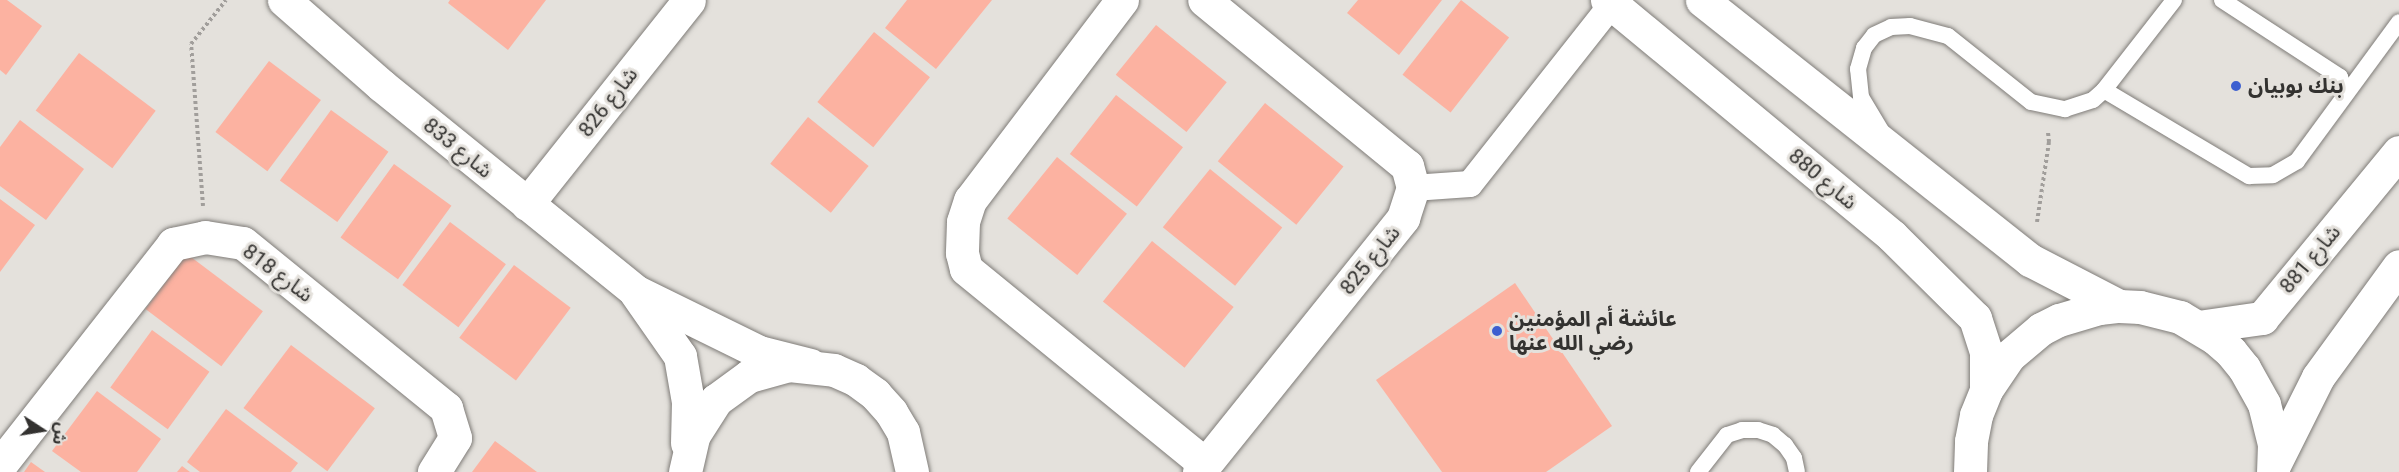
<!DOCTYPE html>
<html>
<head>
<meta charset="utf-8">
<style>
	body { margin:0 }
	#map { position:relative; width:2399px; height:472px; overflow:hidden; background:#e4e1dc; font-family:Roboto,"Noto Sans Arabic",sans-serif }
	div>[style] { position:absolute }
	.building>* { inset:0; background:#fcb2a1; transform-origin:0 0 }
	.path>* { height:4px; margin-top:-2px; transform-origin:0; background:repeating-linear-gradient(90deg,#a19e9b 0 3px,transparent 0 6px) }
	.roads { filter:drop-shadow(0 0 2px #7f7c78) drop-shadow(0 0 2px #7f7c78) }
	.service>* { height:16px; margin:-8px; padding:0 8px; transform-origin:8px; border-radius:8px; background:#fff }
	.pedestrian>* { height:26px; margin:-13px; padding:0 13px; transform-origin:13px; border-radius:13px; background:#fff }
	.minor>* { height:33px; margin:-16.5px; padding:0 16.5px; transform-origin:16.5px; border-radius:16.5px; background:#fff }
	.tertiary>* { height:33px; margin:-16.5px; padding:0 16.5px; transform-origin:16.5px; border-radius:16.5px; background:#fff }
	.dots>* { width:16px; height:16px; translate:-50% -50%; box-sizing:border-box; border:3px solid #e4e1dc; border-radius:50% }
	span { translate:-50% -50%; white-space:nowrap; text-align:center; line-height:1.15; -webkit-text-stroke:6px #e4e1dc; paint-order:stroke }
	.poi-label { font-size:21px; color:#333230; font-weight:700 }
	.left { translate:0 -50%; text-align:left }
	.street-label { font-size:21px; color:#333230 }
	.north { position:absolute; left:12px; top:400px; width:60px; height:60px; -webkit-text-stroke:4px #e4e1dc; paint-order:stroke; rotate:102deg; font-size:16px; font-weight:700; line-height:24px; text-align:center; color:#333230 }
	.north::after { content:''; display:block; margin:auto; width:21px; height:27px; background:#333230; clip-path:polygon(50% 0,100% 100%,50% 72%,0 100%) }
</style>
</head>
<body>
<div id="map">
	<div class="building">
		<div style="clip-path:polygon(0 0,7px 0,42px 26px,6px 75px,0 70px)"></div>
		<div style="clip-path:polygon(450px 0,546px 0,508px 50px,448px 3px)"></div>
		<div style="clip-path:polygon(907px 0,992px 0,936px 69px,885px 28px)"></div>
		<div style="clip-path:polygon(1358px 0,1442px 0,1399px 55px,1347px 13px)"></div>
		<div style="left:1461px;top:0;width:61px;height:95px;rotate:38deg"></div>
		<div style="left:1156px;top:25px;width:91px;height:64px;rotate:39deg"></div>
		<div style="left:874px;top:32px;width:72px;height:90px;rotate:39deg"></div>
		<div style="left:79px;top:53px;width:96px;height:72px;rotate:37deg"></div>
		<div style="left:269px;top:61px;width:65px;height:89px;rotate:37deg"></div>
		<div style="left:1116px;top:95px;width:85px;height:75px;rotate:38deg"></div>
		<div style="left:1265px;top:103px;width:101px;height:75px;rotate:39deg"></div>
		<div style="left:331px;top:110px;width:71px;height:87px;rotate:36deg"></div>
		<div style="left:808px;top:117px;width:78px;height:60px;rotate:39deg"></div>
		<div style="clip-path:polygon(20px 120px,84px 169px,46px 220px,0 186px,0 147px)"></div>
		<div style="left:1057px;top:157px;width:90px;height:79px;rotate:39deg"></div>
		<div style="left:394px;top:164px;width:71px;height:91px;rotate:36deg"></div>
		<div style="left:1210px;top:169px;width:93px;height:75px;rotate:39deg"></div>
		<div style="clip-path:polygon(0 199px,35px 225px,0 272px)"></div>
		<div style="left:450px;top:222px;width:70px;height:79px;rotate:37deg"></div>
		<div style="left:1152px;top:241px;width:105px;height:78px;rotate:39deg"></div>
		<div style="left:187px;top:254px;width:95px;height:69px;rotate:37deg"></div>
		<div style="left:514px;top:265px;width:71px;height:91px;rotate:37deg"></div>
		<div style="clip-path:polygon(1515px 283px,1612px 426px,1546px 472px,1442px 472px,1376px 380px)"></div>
		<div style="left:152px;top:330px;width:71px;height:71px;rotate:36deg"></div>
		<div style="left:291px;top:345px;width:105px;height:79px;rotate:37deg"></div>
		<div style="clip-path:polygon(97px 391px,161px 439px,137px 472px,81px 472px,52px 451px)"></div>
		<div style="clip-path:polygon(226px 409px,298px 463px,291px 472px,200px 472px,187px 462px)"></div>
		<div style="clip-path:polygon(495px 441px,537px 472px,472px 472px)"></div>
		<div style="clip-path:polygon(31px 462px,45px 472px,24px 472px)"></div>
		<div style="clip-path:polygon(182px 466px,190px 472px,177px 472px)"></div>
	</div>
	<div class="path">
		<div style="left:203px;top:206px;width:162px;rotate:-94.2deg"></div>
		<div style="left:191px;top:44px;width:56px;rotate:-51.5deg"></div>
		<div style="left:2037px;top:222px;width:81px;rotate:-81.5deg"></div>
		<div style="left:2049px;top:142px;width:10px;rotate:-96deg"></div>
	</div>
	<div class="roads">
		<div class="service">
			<div style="left:2222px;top:0;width:141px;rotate:33.1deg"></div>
			<div style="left:2340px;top:77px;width:18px;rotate:71deg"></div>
			<div style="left:2104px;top:90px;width:169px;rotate:30.7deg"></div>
			<div style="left:2249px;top:176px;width:24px;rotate:-2deg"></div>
			<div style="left:2273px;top:175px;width:28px;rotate:-30deg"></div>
			<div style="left:2297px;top:161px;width:172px;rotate:-53.7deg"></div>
			<div style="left:1882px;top:132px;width:41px;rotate:-121deg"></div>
			<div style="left:1861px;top:97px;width:28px;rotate:-96deg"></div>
			<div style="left:1858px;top:69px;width:22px;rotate:-74deg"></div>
			<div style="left:1864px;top:48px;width:16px;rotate:-52deg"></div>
			<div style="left:1874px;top:35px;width:19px;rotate:-25deg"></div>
			<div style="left:1891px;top:27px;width:19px;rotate:-3deg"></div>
			<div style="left:1910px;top:26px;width:39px;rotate:15deg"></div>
			<div style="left:1948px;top:36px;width:106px;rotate:38.5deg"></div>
			<div style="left:2031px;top:102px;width:35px;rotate:12deg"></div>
			<div style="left:2065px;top:109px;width:29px;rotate:-18deg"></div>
			<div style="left:2093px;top:100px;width:15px;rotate:-42deg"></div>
			<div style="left:2104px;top:90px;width:114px;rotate:-52.1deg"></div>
			<div style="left:1698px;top:472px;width:47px;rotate:-51.9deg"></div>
			<div style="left:1727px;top:435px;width:16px;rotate:-18deg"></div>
			<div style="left:1742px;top:430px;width:16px"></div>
			<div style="left:1758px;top:430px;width:16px;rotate:18deg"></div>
			<div style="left:1773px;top:435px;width:16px;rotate:40deg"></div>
			<div style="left:1785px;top:445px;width:16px;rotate:55deg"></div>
			<div style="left:1794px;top:458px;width:14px;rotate:78deg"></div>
		</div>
		<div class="pedestrian">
			<div style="left:1413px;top:188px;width:57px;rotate:-4deg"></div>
			<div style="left:1470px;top:184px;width:229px;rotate:-51.7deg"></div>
		</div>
		<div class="minor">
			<div style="left:284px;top:0;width:129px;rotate:41.2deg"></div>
			<div style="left:381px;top:85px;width:327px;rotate:39deg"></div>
			<div style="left:635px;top:291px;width:138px;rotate:26.2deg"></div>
			<div style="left:759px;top:352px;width:53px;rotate:14.3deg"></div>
			<div style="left:1122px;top:0;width:251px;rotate:127.2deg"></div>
			<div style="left:970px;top:200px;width:23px;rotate:108deg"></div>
			<div style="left:963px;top:222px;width:31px;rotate:92deg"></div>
			<div style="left:962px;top:253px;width:16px;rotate:76deg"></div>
			<div style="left:966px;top:269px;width:308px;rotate:39.2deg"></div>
			<div style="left:527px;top:204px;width:260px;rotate:-51.5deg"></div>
			<div style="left:636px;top:293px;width:77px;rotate:55.1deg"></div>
			<div style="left:680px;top:356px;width:47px;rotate:80.1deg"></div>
			<div style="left:688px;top:402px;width:41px;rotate:91.4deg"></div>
			<div style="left:0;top:465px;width:281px;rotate:-51.9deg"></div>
			<div style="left:173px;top:244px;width:33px;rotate:-12deg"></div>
			<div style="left:205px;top:237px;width:38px;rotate:9deg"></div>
			<div style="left:243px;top:243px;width:262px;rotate:39.1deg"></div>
			<div style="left:446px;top:408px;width:31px;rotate:73deg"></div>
			<div style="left:455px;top:438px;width:40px;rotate:122deg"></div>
			<div style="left:685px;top:472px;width:37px;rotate:-77deg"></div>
			<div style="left:693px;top:436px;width:43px;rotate:-57.4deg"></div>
			<div style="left:716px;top:400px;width:41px;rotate:-36deg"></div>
			<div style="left:749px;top:376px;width:41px;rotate:-15.4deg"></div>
			<div style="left:789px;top:365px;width:45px;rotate:6.3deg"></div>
			<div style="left:834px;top:370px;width:24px;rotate:24deg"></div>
			<div style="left:856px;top:380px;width:24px;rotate:36deg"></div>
			<div style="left:875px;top:394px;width:24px;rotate:48deg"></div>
			<div style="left:891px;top:412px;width:23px;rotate:59deg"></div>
			<div style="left:903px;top:432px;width:41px;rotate:77.3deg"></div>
			<div style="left:1199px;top:472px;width:326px;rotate:-51.2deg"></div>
			<div style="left:1403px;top:218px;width:32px;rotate:-72deg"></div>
			<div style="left:1413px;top:188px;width:23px;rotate:-105deg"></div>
			<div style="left:1407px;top:166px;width:262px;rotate:-140.7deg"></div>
		</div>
		<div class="tertiary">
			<div style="left:1607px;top:0;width:370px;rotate:39.6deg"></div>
			<div style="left:1892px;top:236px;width:117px;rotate:44.7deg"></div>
			<div style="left:1975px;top:318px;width:35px;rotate:72deg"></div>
			<div style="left:1986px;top:351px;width:39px;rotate:90deg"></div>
			<div style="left:1702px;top:0;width:419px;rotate:38.4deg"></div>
			<div style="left:2030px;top:260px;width:100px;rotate:27.3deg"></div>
			<div style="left:2198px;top:327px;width:65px;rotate:-8deg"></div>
			<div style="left:2262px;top:318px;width:215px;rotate:-50.5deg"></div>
			<div style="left:2274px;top:465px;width:98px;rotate:-63.4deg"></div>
			<div style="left:2318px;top:377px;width:137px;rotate:-53.9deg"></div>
			<div style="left:1970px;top:472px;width:31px;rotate:-88deg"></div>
			<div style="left:1971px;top:441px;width:26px;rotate:-79deg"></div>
			<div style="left:1976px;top:415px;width:27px;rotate:-68deg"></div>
			<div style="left:1986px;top:390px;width:41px;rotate:-55.9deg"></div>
			<div style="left:2009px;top:356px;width:42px;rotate:-40.2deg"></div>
			<div style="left:2041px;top:329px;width:20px;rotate:-27deg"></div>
			<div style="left:2059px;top:320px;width:42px;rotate:-16.7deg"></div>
			<div style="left:2099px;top:308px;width:20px;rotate:-6deg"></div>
			<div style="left:2119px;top:306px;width:21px;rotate:3deg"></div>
			<div style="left:2140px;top:307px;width:41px;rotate:14deg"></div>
			<div style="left:2180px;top:317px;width:41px;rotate:31deg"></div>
			<div style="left:2215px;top:338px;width:21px;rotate:41deg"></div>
			<div style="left:2231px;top:352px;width:21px;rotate:51deg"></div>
			<div style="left:2244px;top:368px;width:41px;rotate:60.9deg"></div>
			<div style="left:2264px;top:404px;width:41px;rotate:76deg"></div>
			<div style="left:2274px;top:444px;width:28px;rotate:92deg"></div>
		</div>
	</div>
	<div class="dots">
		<div style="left:2236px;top:86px;background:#3c5fd0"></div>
		<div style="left:1497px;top:331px;background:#3c5fd0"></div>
	</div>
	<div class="poi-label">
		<span class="left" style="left:2248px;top:86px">بنك بوبيان</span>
		<span class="left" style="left:1509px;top:331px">عائشة أم المؤمنين<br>رضي الله عنها</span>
	</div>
	<div class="street-label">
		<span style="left:608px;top:102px;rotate:-52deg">شارع 826</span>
		<span style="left:458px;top:148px;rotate:39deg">شارع 833</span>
		<span style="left:1823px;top:179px;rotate:40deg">شارع 880</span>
		<span style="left:2310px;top:259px;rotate:-50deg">شارع 881</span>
		<span style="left:1370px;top:260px;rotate:-51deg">شارع 825</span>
		<span style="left:278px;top:273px;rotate:37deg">شارع 818</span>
	</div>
	<div class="north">ش</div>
</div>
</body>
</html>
